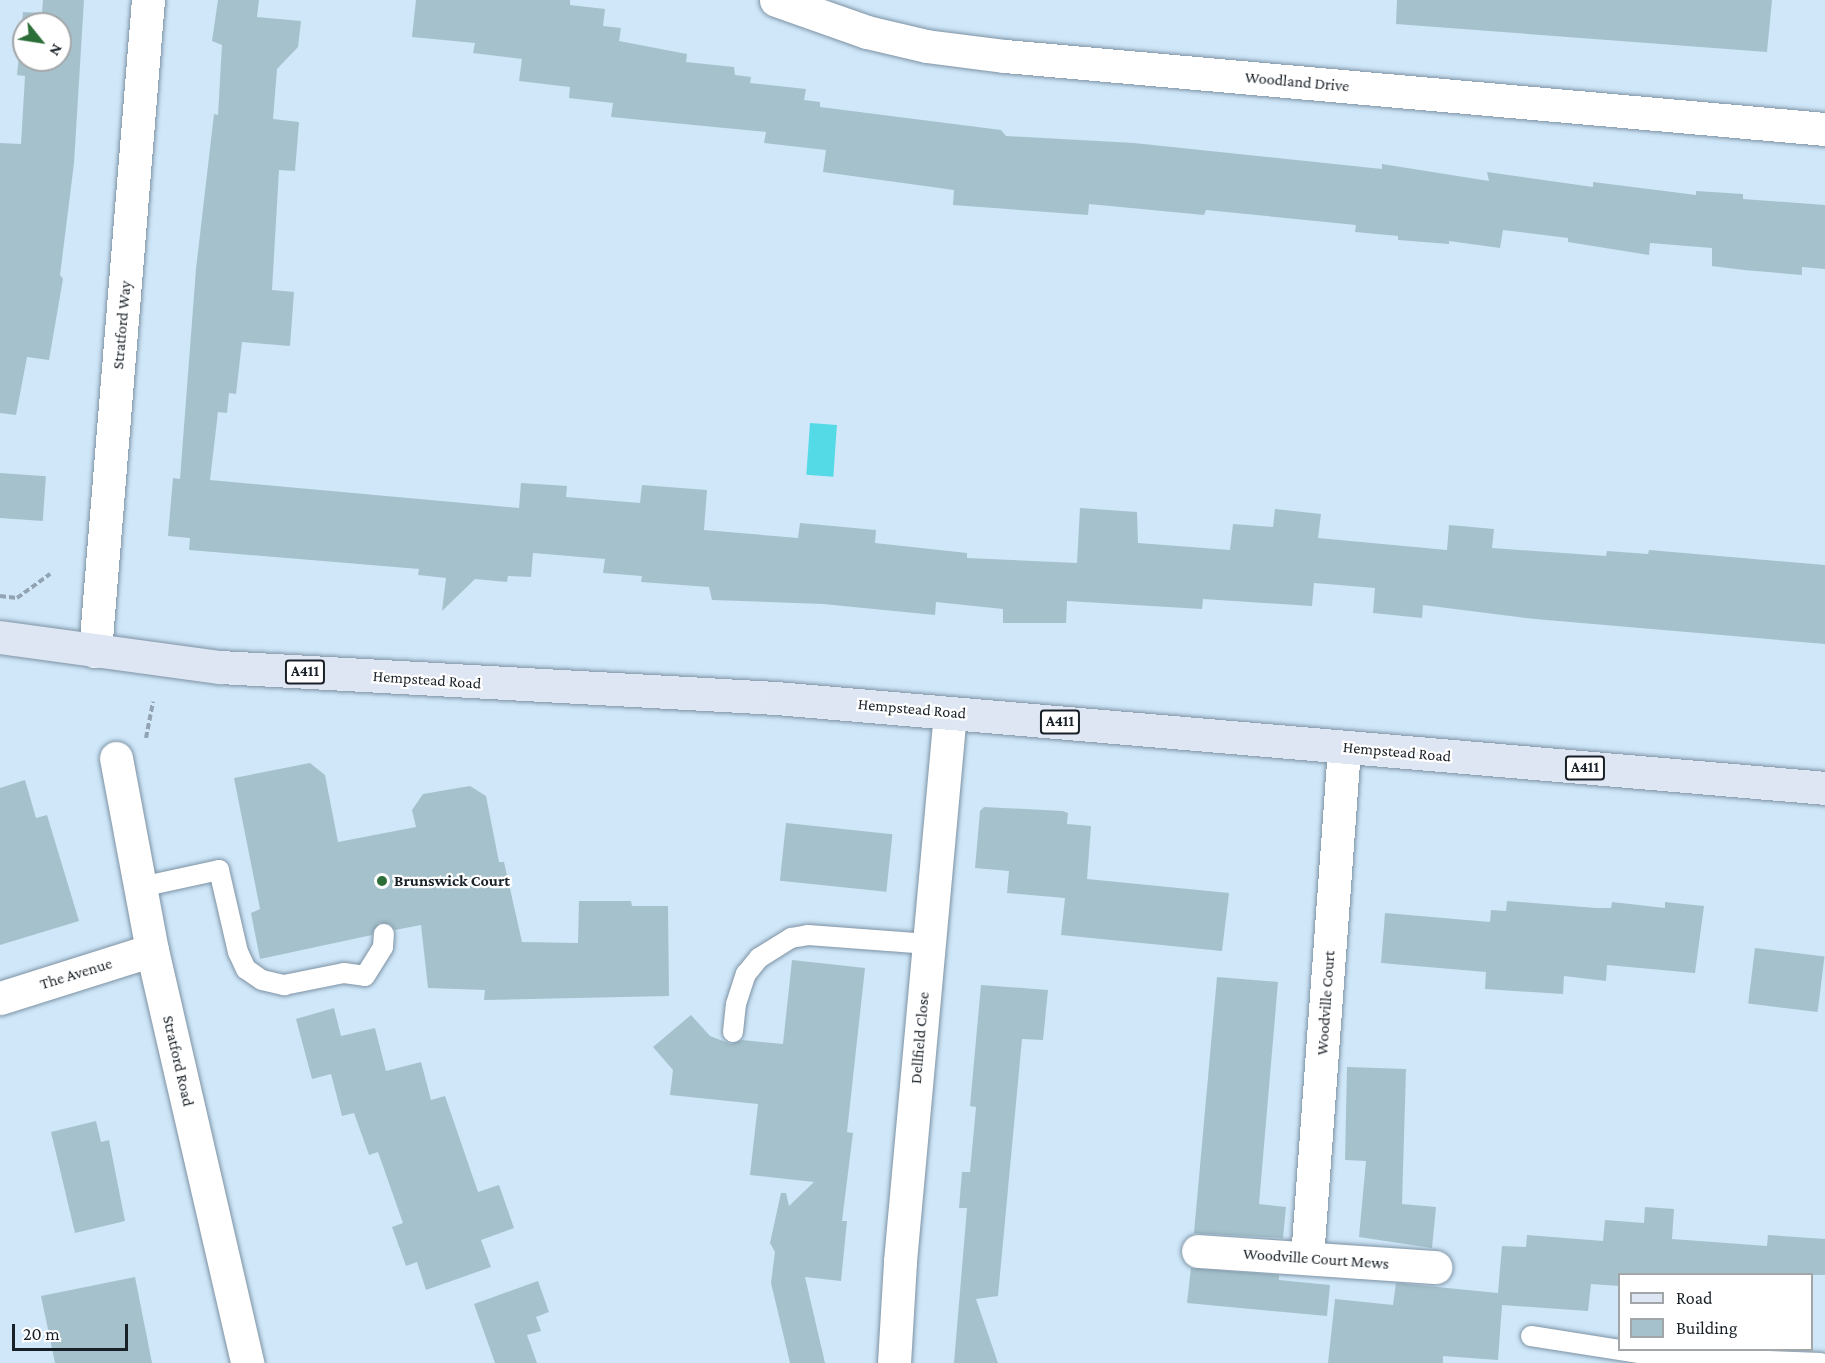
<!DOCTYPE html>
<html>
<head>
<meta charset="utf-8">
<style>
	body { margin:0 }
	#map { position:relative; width:1825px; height:1363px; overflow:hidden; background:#cfe7f9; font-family:"Crimson Pro",serif }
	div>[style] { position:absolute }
	.water>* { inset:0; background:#54dae6; transform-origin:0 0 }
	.building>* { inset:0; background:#a5c2cc; transform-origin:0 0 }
	.path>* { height:4px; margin-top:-2px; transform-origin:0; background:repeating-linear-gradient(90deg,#92a4b3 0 6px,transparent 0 9px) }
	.roads { filter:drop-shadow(0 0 2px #7d92a3) drop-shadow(0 0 2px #7d92a3) }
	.service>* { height:20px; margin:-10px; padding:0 10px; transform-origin:10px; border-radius:10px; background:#fff }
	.minor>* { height:33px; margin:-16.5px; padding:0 16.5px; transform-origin:16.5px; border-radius:16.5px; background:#fff }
	.tertiary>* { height:33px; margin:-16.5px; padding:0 16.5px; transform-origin:16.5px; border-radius:16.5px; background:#fff }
	.primary>* { height:33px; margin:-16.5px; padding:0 16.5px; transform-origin:16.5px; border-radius:16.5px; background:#dee6f4 }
	.dots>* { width:16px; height:16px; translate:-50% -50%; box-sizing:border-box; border:3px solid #fff; border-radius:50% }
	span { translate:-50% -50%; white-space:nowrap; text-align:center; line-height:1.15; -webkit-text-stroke:4.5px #fff; paint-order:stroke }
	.shield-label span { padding:2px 4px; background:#fff; border:2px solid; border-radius:4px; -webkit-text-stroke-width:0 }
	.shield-label { font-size:15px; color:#192128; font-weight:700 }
	.street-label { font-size:16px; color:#192128 }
	.poi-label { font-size:16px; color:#192128; font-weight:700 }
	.left { translate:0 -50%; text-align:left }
	.legend { position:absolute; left:1618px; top:1273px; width:195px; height:78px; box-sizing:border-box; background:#fff; border:2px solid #a3a6a9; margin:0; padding:8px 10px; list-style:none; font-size:18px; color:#192128 }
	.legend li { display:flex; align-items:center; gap:12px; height:30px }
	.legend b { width:30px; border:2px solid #a3a6a9 }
	.north { position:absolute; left:12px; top:12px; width:60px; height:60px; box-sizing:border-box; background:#fff; border:2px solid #a3a6a9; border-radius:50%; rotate:120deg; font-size:16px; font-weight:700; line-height:24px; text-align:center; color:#192128 }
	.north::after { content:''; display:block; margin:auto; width:21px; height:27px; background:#2c6e38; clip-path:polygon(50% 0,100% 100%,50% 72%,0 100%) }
	.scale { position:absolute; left:12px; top:1324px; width:116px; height:27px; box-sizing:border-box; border:3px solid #192128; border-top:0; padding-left:8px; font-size:18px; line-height:21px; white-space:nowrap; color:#192128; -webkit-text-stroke:4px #fff; paint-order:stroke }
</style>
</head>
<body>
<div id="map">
	<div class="water">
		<div style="left:810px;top:423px;width:27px;height:52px;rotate:4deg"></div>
	</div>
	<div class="building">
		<div style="clip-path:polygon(evenodd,43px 0,84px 0,74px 163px,60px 275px,63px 279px,49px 360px,27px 357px,16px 415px,0 413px,0 143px,21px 144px,25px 76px,17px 75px,23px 12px,42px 13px,43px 0,24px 24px,60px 24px,60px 60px,24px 60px,24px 24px)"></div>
		<div style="clip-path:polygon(218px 0,259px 0,257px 17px,301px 21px,298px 47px,277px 69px,273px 119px,299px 122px,295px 171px,279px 170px,272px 290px,294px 292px,290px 346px,242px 342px,236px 394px,229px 393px,227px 413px,218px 412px,210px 480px,519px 508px,521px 483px,567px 486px,566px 497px,640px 503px,642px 485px,707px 490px,704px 530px,798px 538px,800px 523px,876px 530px,875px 543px,967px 553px,967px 558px,1077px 563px,1080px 508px,1137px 512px,1138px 543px,1230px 550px,1233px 524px,1273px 527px,1275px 509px,1321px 514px,1318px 538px,1447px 550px,1449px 525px,1494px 529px,1492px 548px,1606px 556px,1607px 551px,1648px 554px,1649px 550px,1825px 565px,1825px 644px,1535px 619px,1423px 605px,1422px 618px,1373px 613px,1375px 588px,1314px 583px,1312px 606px,1203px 599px,1202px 609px,1067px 601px,1066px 623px,1003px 623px,1003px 609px,936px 602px,935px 615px,823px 604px,712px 600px,709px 587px,641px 582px,642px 576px,603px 573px,605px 559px,533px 553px,531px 577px,508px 576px,507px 582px,475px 579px,442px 611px,446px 578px,418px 575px,419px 569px,189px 550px,190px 538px,168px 536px,173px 478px,180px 479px,196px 269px,214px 114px,218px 115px,222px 45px,212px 41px)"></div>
		<div style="clip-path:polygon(416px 0,570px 0,570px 5px,605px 9px,603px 26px,621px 28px,619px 41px,687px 54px,686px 62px,734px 67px,735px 75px,751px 77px,750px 83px,806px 89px,804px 100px,820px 102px,820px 107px,1001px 130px,1006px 136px,1134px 143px,1382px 169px,1382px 164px,1489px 181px,1487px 172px,1593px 187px,1593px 182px,1696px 195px,1696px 191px,1743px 194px,1743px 199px,1825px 205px,1825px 269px,1802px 267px,1802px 275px,1744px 270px,1712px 266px,1712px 248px,1650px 243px,1649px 255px,1568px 242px,1568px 238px,1503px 230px,1500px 248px,1449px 241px,1449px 244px,1398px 240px,1398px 236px,1355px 232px,1356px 225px,1206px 210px,1204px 215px,1089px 204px,1088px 215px,953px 205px,954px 190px,823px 172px,826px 150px,764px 143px,766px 132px,611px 117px,613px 103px,569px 98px,570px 87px,519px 81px,522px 59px,473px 53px,475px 43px,412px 37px)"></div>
		<div style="clip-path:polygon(1397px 0,1772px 0,1767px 52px,1396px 24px)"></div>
		<div style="left:0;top:473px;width:46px;height:45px;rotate:4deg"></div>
		<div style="clip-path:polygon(310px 763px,325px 775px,338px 842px,416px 827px,412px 810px,423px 794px,470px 786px,486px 796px,499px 862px,504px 862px,522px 942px,578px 943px,579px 901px,631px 901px,632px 906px,668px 906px,669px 996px,484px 1000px,485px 990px,428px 988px,421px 925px,395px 930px,390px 924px,379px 923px,372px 935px,260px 959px,251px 913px,260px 909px,234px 778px)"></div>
		<div style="clip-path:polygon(25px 780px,36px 818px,47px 815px,79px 921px,0 945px,0 788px)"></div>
		<div style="clip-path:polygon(984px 807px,1063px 811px,1068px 813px,1067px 824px,1091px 826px,1087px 879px,1229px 893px,1222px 951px,1061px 935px,1065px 898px,1007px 893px,1009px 871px,975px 868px,980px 811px)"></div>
		<div style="left:786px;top:823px;width:107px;height:58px;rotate:6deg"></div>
		<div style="clip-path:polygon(1507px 901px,1596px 908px,1611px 908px,1612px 902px,1665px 908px,1665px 902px,1704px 906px,1695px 973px,1607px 965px,1606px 981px,1564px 976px,1563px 994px,1485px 989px,1486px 972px,1381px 963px,1385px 913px,1490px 922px,1491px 910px,1506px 911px)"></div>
		<div style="left:1755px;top:948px;width:70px;height:56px;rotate:7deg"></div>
		<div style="clip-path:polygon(792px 960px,865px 968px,847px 1132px,853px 1133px,842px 1221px,847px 1221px,841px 1281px,805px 1277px,825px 1363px,790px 1363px,771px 1283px,775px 1252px,770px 1243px,781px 1193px,786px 1193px,789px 1206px,814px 1182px,750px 1175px,758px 1104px,670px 1095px,673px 1070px,653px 1047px,691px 1015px,710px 1036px,731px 1044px,742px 1040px,783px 1044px)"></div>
		<div style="clip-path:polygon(1217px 977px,1278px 982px,1259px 1204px,1286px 1207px,1283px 1238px,1194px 1233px)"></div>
		<div style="clip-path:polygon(981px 985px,1048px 990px,1043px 1040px,1022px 1039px,998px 1296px,976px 1299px,998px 1363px,954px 1363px,967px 1208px,959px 1208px,962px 1172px,970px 1172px,976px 1107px,970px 1106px)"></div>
		<div style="clip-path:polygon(334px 1008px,341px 1036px,375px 1028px,386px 1071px,421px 1062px,431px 1100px,445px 1096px,478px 1192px,499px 1185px,514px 1228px,481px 1240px,491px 1267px,426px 1290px,417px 1262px,406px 1266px,392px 1227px,403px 1223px,378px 1152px,369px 1155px,354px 1113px,342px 1116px,331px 1074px,312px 1079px,296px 1019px)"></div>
		<div style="clip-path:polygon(1347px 1067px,1406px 1069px,1402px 1204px,1436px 1207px,1432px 1248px,1359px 1237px,1366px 1161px,1345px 1160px)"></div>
		<div style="clip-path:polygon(96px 1121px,101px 1142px,109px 1140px,125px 1221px,75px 1233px,51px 1132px)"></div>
		<div style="clip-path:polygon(1645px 1207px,1674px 1209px,1672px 1239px,1767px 1246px,1768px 1235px,1825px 1239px,1825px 1275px,1620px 1275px,1620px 1286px,1591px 1284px,1588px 1311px,1502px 1305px,1498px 1360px,1443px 1356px,1443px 1363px,1328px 1363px,1335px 1299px,1393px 1305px,1396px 1283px,1498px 1293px,1502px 1246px,1526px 1247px,1527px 1235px,1603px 1241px,1605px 1220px,1644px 1223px)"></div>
		<div style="clip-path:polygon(1191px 1268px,1279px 1275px,1279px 1280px,1330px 1285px,1327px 1316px,1187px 1303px)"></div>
		<div style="clip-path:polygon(135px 1277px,152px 1363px,55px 1363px,41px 1296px)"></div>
		<div style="clip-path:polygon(538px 1281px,549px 1312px,536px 1317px,541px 1331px,527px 1335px,537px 1363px,495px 1363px,474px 1304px)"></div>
	</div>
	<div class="path">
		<div style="left:0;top:596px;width:17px;rotate:7deg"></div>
		<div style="left:17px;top:598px;width:41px;rotate:-36deg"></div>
		<div style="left:146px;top:738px;width:37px;rotate:-79deg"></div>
	</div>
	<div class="roads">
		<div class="service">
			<div style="left:141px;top:887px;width:80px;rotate:-12.3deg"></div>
			<div style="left:219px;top:870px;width:84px;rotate:77deg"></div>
			<div style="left:238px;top:952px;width:19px;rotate:65deg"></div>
			<div style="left:246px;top:969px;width:19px;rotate:35deg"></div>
			<div style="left:262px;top:980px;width:23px;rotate:13deg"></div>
			<div style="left:284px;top:985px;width:61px;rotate:-11.3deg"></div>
			<div style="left:344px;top:973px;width:21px;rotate:8deg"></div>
			<div style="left:365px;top:976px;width:34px;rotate:-58deg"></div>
			<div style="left:383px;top:947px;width:13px;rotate:-86deg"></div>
			<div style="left:733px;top:1032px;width:28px;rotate:-84deg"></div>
			<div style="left:736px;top:1004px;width:32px;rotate:-72deg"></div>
			<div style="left:746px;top:974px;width:21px;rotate:-51deg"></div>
			<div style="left:759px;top:958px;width:38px;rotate:-32deg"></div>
			<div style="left:791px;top:938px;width:17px;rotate:-10deg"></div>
			<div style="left:808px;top:935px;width:121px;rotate:4.3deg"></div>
			<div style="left:1531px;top:1336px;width:134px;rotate:9deg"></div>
			<div style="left:1663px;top:1357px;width:158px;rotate:2.2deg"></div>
		</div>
		<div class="minor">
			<div style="left:776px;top:0;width:96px;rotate:19.4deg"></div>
			<div style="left:867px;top:32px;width:61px;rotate:13.3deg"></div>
			<div style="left:926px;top:46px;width:80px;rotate:7.2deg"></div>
			<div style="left:1005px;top:56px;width:823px;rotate:5.09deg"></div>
			<div style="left:116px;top:758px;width:195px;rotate:79.4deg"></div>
			<div style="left:152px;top:950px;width:424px;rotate:77deg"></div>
			<div style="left:0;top:998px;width:159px;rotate:-17.5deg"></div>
			<div style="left:1198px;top:1251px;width:238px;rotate:3.9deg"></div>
			<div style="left:1307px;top:1258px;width:511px;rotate:-85.85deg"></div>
			<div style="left:894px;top:1363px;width:102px;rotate:-86.6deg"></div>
			<div style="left:900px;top:1261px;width:550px;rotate:-84.79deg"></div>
			<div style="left:1662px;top:1363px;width:6px;rotate:-81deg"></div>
		</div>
		<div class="tertiary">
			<div style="left:95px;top:651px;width:653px;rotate:-85.35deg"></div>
		</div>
		<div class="primary">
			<div style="left:0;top:637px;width:222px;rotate:7.8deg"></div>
			<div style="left:220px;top:667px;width:557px;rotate:3.19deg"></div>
			<div style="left:776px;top:698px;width:1053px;rotate:4.9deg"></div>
		</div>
	</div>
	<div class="dots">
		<div style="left:382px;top:881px;background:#2c6e38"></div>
	</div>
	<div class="shield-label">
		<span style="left:305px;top:672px">A411</span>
		<span style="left:1060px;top:722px">A411</span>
		<span style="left:1585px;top:768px">A411</span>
	</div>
	<div class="street-label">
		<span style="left:1297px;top:82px;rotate:5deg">Woodland Drive</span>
		<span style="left:122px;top:325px;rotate:-85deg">Stratford Way</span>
		<span style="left:427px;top:680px;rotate:4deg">Hempstead Road</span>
		<span style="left:912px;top:709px;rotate:5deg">Hempstead Road</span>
		<span style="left:1397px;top:752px;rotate:5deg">Hempstead Road</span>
		<span style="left:76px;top:974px;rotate:-17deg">The Avenue</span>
		<span style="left:1326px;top:1003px;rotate:-86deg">Woodville Court</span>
		<span style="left:920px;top:1038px;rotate:-85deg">Dellfield Close</span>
		<span style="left:178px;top:1061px;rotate:77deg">Stratford Road</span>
		<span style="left:1316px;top:1259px;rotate:4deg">Woodville Court Mews</span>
	</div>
	<div class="poi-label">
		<span class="left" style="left:394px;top:881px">Brunswick Court</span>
	</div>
	<ul class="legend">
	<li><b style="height:8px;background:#dee6f4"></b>Road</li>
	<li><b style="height:16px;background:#a5c2cc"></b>Building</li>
	</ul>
	<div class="north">N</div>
	<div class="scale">20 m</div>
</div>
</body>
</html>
